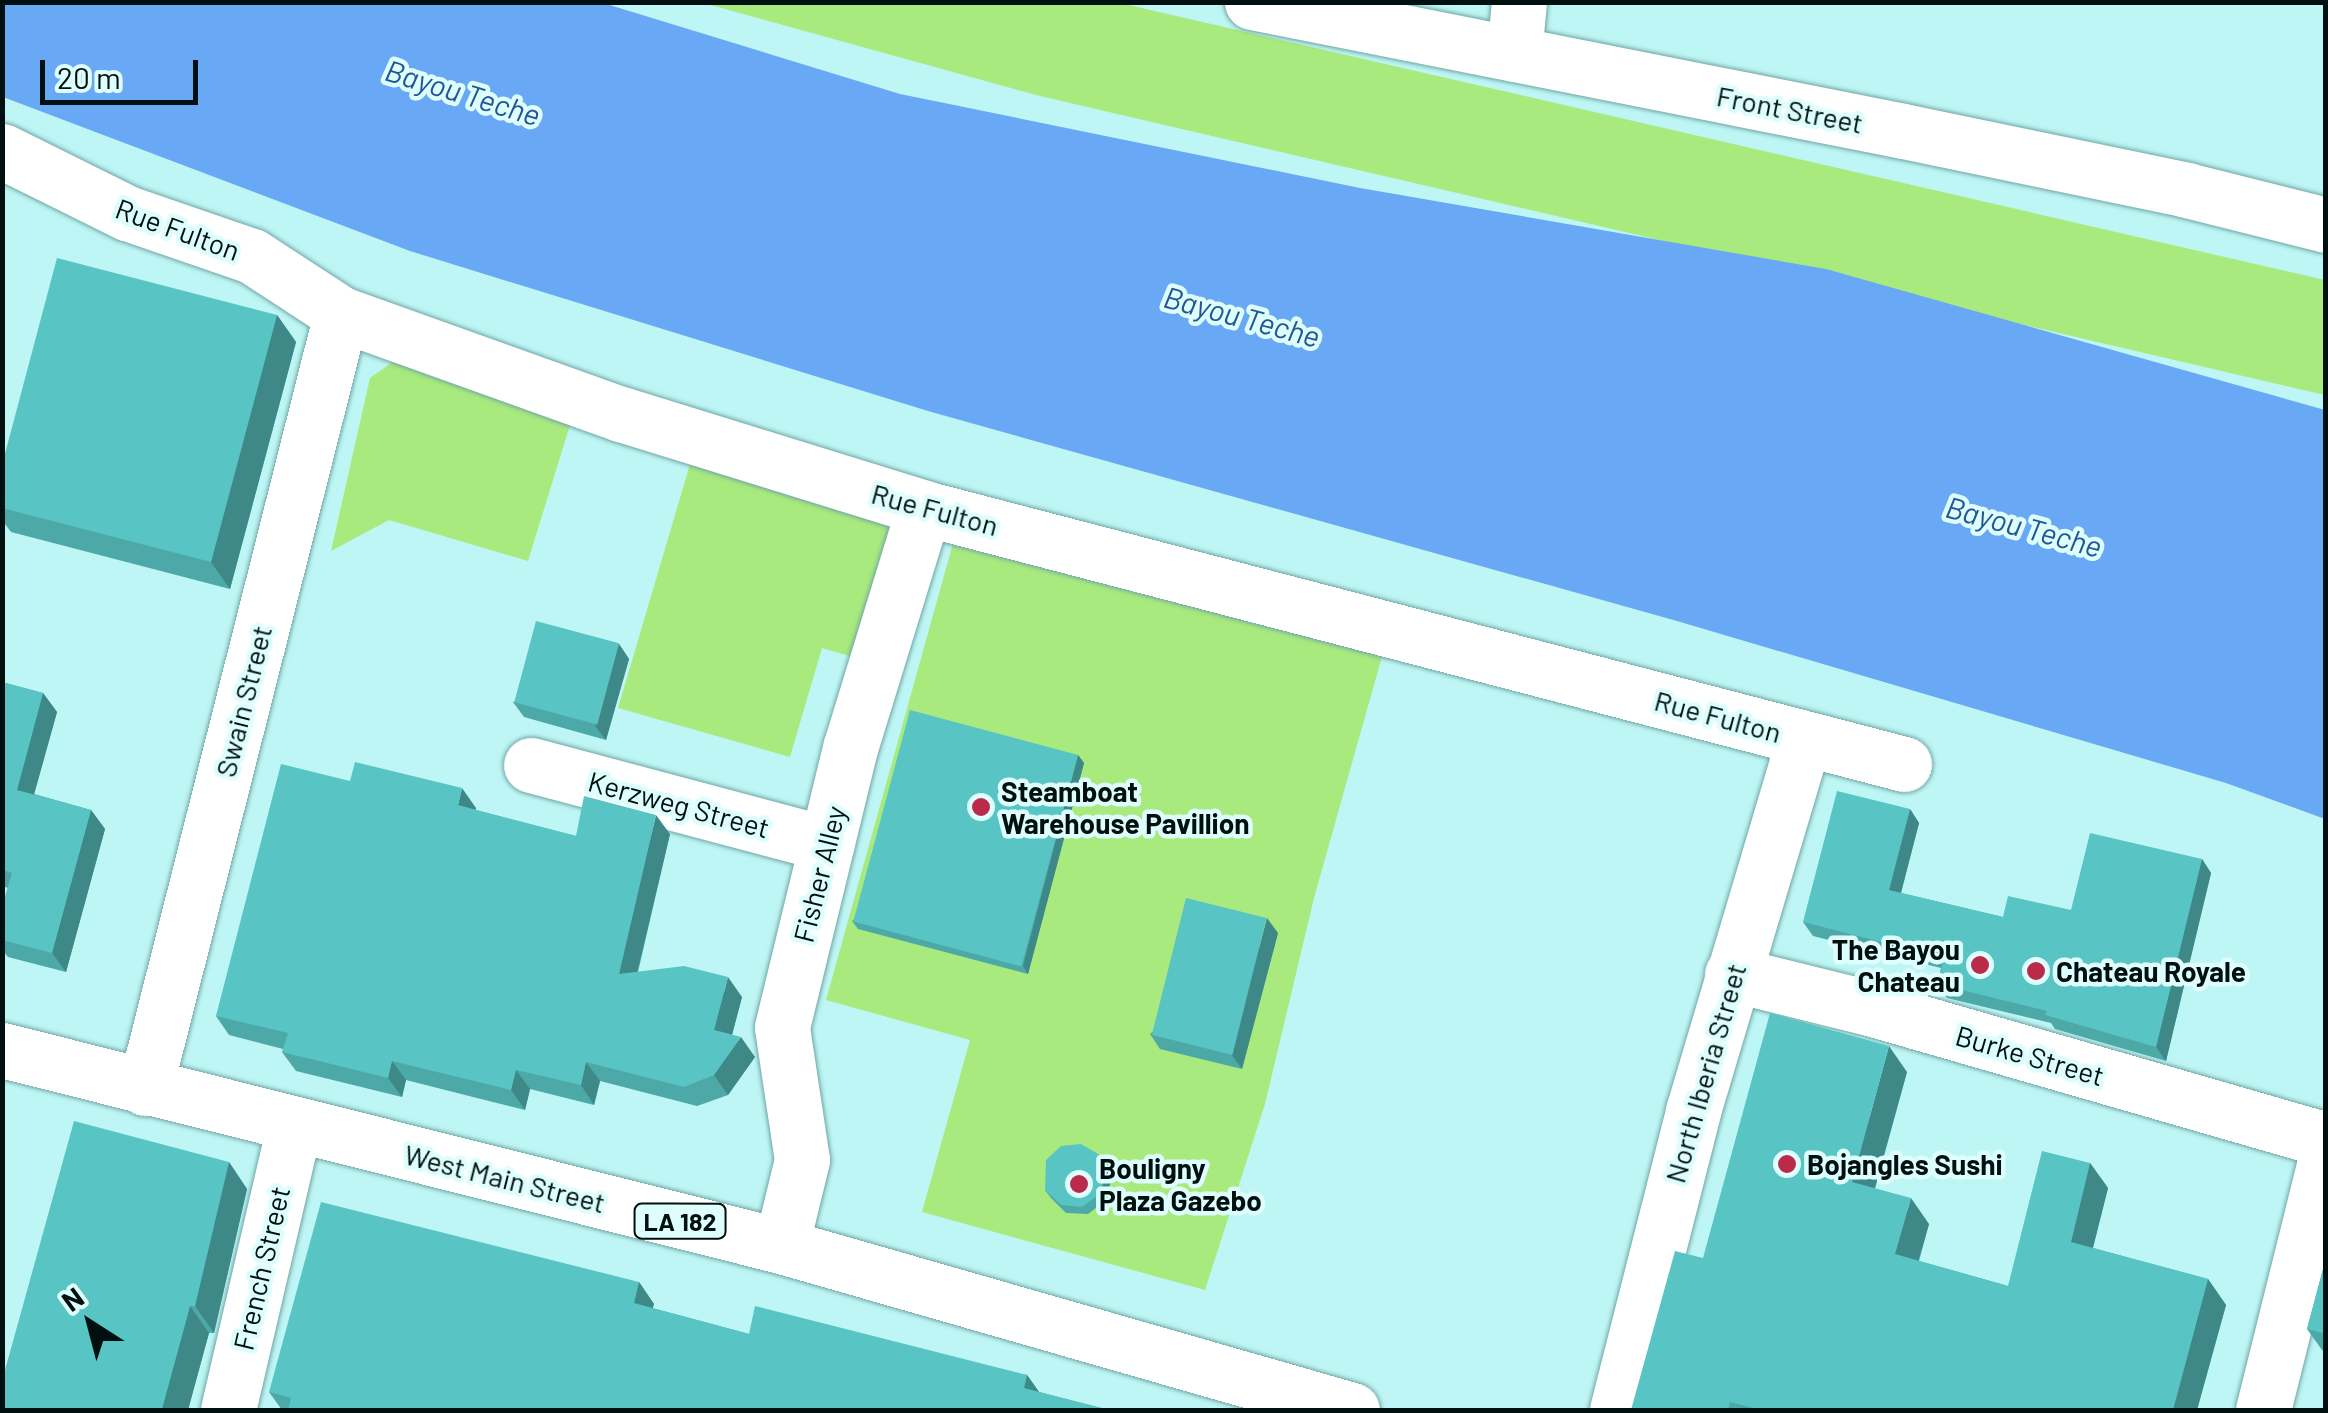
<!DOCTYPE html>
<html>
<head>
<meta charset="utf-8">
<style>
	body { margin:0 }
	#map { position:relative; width:2328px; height:1413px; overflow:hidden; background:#bef6f5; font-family:Barlow,sans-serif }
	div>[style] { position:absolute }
	.green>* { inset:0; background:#a8ea7e }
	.water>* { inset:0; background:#68a8f5 }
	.roads { filter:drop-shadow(0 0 2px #70a6a5) drop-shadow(0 0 2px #70a6a5) }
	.minor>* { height:55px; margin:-27.5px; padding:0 27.5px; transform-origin:27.5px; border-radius:27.5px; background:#fff }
	.major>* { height:55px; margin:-27.5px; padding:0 27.5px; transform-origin:27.5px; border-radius:27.5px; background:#fff }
	.wall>* { inset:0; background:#4ca9a8 }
	.shaded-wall>* { inset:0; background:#3e8988 }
	.building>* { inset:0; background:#58c4c3; transform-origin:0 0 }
	.dots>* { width:28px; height:28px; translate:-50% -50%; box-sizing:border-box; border:5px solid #defefd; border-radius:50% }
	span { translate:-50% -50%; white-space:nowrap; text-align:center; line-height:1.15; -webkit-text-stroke:9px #defefd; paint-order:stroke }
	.shield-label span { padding:2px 8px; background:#defefd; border:2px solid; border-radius:8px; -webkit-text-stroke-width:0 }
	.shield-label { font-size:25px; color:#001010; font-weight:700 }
	.street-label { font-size:28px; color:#001010 }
	.poi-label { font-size:28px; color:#001010; font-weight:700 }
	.left { translate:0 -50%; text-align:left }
	.right { translate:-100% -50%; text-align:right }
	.water-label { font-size:30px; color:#215796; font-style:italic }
	.frame { position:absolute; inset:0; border:5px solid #001010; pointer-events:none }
	.north { position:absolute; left:40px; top:1273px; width:100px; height:100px; -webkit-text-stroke:8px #defefd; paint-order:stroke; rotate:324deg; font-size:28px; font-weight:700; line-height:40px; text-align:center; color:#001010 }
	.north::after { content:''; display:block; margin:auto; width:35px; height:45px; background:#001010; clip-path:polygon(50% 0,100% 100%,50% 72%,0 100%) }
	.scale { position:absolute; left:40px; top:60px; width:158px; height:45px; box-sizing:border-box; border:5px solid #001010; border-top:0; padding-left:12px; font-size:30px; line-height:35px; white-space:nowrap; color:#001010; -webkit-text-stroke:8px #defefd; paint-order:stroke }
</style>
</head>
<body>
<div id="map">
	<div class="green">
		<div style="clip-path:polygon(703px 3px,1120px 3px,2325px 280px,2325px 395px,1040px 96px)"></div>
		<div style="clip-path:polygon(397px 359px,574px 412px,528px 561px,389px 520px,331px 551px,370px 378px)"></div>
		<div style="clip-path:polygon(693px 454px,895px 513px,853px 657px,822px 648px,790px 757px,618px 708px)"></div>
		<div style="clip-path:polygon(955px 536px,1383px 653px,1314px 898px,1265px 1104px,1205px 1290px,922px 1212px,970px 1040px,826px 1000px)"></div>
	</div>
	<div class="water">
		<div style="clip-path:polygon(3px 2px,603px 3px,900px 94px,1360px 188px,1826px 269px,2325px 410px,2325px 819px,2226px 783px,1677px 621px,928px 411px,410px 251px,3px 97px)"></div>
	</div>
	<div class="roads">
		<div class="minor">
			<div style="left:1252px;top:2px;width:664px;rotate:11.21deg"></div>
			<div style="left:1903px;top:131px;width:290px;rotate:11.7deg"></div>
			<div style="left:2187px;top:190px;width:143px;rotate:14.1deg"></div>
			<div style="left:1514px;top:54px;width:52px;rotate:-84.5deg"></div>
			<div style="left:2px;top:151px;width:140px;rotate:26.4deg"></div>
			<div style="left:127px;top:213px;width:132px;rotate:19deg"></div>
			<div style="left:252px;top:256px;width:106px;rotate:33.1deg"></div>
			<div style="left:341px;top:314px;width:297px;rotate:19.7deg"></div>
			<div style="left:621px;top:414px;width:317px;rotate:17.2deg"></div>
			<div style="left:924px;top:508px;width:1013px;rotate:14.64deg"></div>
			<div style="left:531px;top:765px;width:306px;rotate:14.9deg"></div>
			<div style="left:1732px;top:974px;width:145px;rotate:13.9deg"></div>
			<div style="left:1873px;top:1009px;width:472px;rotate:16.1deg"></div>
			<div style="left:145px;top:1088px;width:798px;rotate:-75.79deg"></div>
			<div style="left:781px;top:1246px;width:89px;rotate:-76.3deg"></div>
			<div style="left:802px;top:1160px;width:134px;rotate:-98.6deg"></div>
			<div style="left:782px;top:1027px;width:290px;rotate:-76.3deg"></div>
			<div style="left:851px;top:745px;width:248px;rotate:-72.9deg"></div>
			<div style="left:228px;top:1410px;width:292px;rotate:-76.9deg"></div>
			<div style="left:1617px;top:1410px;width:309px;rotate:-75.7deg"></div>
			<div style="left:1693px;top:1111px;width:388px;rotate:-73.4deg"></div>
		</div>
		<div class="major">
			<div style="left:2px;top:1050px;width:803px;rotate:14.12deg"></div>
			<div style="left:781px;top:1246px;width:594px;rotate:16.02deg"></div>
			<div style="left:2263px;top:1410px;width:261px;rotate:-76deg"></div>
		</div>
	</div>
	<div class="wall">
		<div style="clip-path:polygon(277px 315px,296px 342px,230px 589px,11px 532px,2px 520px,2px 465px)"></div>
		<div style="clip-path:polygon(619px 644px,629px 659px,606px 740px,524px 717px,513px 702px)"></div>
		<div style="clip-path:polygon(2px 682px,43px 693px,57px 712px,34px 794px,91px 810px,105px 829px,66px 972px,8px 957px,2px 950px,2px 907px,8px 888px,2px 886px)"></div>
		<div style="clip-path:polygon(1078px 755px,1084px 763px,1028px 974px,858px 929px,852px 921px)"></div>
		<div style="clip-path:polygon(350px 781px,476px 808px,475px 810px,576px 836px,670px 834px,638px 972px,742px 997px,732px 1035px,755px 1057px,728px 1095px,697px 1106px,600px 1081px,594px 1105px,530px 1089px,525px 1110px,406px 1080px,402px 1097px,296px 1071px,282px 1052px,283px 1049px,229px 1035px,216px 1016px)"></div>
		<div style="clip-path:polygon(1910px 809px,1919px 823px,1901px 893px,2003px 917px,2071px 910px,2202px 859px,2211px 873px,2166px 1061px,2055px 1029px,2051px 1023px,1947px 998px,1937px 984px,1941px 968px,1813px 936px,1803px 922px)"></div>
		<div style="clip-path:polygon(1278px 933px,1242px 1069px,1160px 1049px,1150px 1034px)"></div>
		<div style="clip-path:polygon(1907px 1072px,1875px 1189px,1929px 1224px,1919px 1261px,2008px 1286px,2090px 1163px,2108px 1188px,2093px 1248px,2208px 1279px,2226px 1305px,2197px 1410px,1631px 1410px)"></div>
		<div style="clip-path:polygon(1098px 1154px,1104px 1162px,1111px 1181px,1105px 1201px,1088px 1214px,1066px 1213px,1051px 1198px,1045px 1190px)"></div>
		<div style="clip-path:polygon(229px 1162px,247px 1189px,214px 1333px,209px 1333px,188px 1410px,2px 1410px)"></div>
		<div style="clip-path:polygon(2326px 1258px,2326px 1351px,2322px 1350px,2307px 1329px)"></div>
		<div style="clip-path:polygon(639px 1282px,654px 1304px,652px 1308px,749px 1334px,1027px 1375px,1039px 1392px,1109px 1410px,282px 1410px,269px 1392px)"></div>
	</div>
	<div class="shaded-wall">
		<div style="clip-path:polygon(277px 315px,296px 342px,230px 589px,211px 562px)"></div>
		<div style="clip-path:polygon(619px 644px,629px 659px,606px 740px,595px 726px)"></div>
		<div style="clip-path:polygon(43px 693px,57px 712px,30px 809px,17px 790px)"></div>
		<div style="clip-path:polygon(1078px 755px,1084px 763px,1028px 974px,1023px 966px)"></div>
		<div style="clip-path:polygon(462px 788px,476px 808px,472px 825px,458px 805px)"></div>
		<div style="clip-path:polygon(1910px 809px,1919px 823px,1898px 904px,1889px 890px)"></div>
		<div style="clip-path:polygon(91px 810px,105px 829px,66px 972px,52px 953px)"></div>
		<div style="clip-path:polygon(656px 815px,670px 834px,632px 994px,619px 974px)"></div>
		<div style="clip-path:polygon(2202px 859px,2211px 873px,2166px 1061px,2156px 1047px)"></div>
		<div style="clip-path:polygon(1267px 918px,1278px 933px,1242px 1069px,1231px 1054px)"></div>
		<div style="clip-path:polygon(728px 977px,742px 997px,728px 1050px,714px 1030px)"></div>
		<div style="clip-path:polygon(741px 1037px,755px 1057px,728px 1095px,714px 1075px)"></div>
		<div style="clip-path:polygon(1889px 1046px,1907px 1072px,1869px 1208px,1852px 1182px)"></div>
		<div style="clip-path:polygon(392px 1061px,406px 1080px,402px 1097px,388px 1078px)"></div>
		<div style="clip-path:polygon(586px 1062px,600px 1081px,594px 1105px,581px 1085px)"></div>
		<div style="clip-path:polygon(516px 1070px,530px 1089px,525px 1110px,511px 1090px)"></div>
		<div style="clip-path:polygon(1098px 1154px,1104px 1162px,1111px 1181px,1105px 1201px,1100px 1194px)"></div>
		<div style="clip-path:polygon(229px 1162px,247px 1189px,214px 1333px,195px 1306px)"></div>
		<div style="clip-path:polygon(2090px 1163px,2108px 1188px,2088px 1267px,2071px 1242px)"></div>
		<div style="clip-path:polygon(1911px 1198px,1929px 1224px,1913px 1279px,1895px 1254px)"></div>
		<div style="clip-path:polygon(2208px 1279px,2226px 1305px,2197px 1410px,2173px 1410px)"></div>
		<div style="clip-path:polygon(639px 1282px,654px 1304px,648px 1325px,634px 1303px)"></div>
		<div style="clip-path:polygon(190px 1306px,209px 1333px,188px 1410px,164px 1410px,162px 1409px)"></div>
		<div style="clip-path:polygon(1027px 1375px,1042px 1396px,1024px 1388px)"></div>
	</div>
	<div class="building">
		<div style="clip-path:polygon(57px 258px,277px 315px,211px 562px,2px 508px,2px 465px)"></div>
		<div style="left:536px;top:621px;width:86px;height:84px;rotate:15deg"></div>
		<div style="clip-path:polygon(2px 682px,43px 693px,17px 790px,91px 810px,52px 953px,2px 940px,2px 907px,12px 873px,2px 870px)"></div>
		<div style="left:910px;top:710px;width:174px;height:219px;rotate:15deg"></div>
		<div style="clip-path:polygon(355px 762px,462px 788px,458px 805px,576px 836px,584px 796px,656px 815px,619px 974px,684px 966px,728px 977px,714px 1030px,741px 1037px,714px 1075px,684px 1087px,586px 1062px,581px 1085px,516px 1070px,511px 1090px,392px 1061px,388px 1078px,282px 1052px,288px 1033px,216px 1016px,281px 764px,350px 781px)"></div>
		<div style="clip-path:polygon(1837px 791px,1910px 809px,1889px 890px,2003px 917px,2008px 896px,2071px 910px,2090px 833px,2202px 859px,2156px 1047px,2045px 1015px,2047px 1011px,1937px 984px,1944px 958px,1803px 922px)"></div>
		<div style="left:1186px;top:898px;width:83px;height:141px;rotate:14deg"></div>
		<div style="clip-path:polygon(1770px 1013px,1889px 1046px,1852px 1182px,1911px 1198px,1895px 1254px,2008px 1286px,2042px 1151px,2090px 1163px,2071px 1242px,2208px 1279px,2173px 1410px,1761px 1410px,1730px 1402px,1728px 1410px,1631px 1410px,1675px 1251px,1703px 1258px)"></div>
		<div style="clip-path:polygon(74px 1121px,229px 1162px,195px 1306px,190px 1306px,162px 1409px,171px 1410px,2px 1410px,2px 1381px)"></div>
		<div style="clip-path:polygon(1081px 1144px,1098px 1154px,1106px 1173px,1100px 1194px,1082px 1207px,1061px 1205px,1045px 1190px,1046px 1160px,1061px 1146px)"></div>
		<div style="clip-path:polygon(321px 1202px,639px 1282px,634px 1303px,749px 1334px,755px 1306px,1027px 1375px,1024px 1388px,1109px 1410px,288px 1410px,291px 1398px,269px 1392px)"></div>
		<div style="clip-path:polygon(2326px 1258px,2326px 1334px,2307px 1329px)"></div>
	</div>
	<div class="dots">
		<div style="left:981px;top:807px;background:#bb2a49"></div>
		<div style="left:1980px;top:965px;background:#bb2a49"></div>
		<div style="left:2036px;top:971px;background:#bb2a49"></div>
		<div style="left:1787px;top:1164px;background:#bb2a49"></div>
		<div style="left:1079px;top:1184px;background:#bb2a49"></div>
	</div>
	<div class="shield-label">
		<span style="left:680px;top:1221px">LA 182</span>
	</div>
	<div class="street-label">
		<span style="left:1790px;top:109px;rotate:11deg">Front Street</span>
		<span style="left:178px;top:229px;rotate:20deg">Rue Fulton</span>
		<span style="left:935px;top:509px;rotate:15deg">Rue Fulton</span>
		<span style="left:243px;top:701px;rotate:-76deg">Swain Street</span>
		<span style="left:1718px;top:716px;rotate:15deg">Rue Fulton</span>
		<span style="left:679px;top:804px;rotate:15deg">Kerzweg Street</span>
		<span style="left:819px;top:874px;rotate:-76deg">Fisher Alley</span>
		<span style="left:2030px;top:1055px;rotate:16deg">Burke Street</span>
		<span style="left:1705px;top:1073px;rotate:-74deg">North Iberia Street</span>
		<span style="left:505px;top:1178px;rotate:14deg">West Main Street</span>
		<span style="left:261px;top:1268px;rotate:-77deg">French Street</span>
	</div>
	<div class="poi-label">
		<span class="left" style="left:1001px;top:807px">Steamboat<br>Warehouse Pavillion</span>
		<span class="right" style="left:1960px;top:965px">The Bayou<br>Chateau</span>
		<span class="left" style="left:2056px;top:971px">Chateau Royale</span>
		<span class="left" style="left:1807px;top:1164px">Bojangles Sushi</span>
		<span class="left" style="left:1099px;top:1184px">Bouligny<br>Plaza Gazebo</span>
	</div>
	<div class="water-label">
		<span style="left:463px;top:92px;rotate:17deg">Bayou Teche</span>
		<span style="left:1242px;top:316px;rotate:15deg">Bayou Teche</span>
		<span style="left:2024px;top:526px;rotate:15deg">Bayou Teche</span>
	</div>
	<div class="frame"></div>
	<div class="north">N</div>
	<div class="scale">20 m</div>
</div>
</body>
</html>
